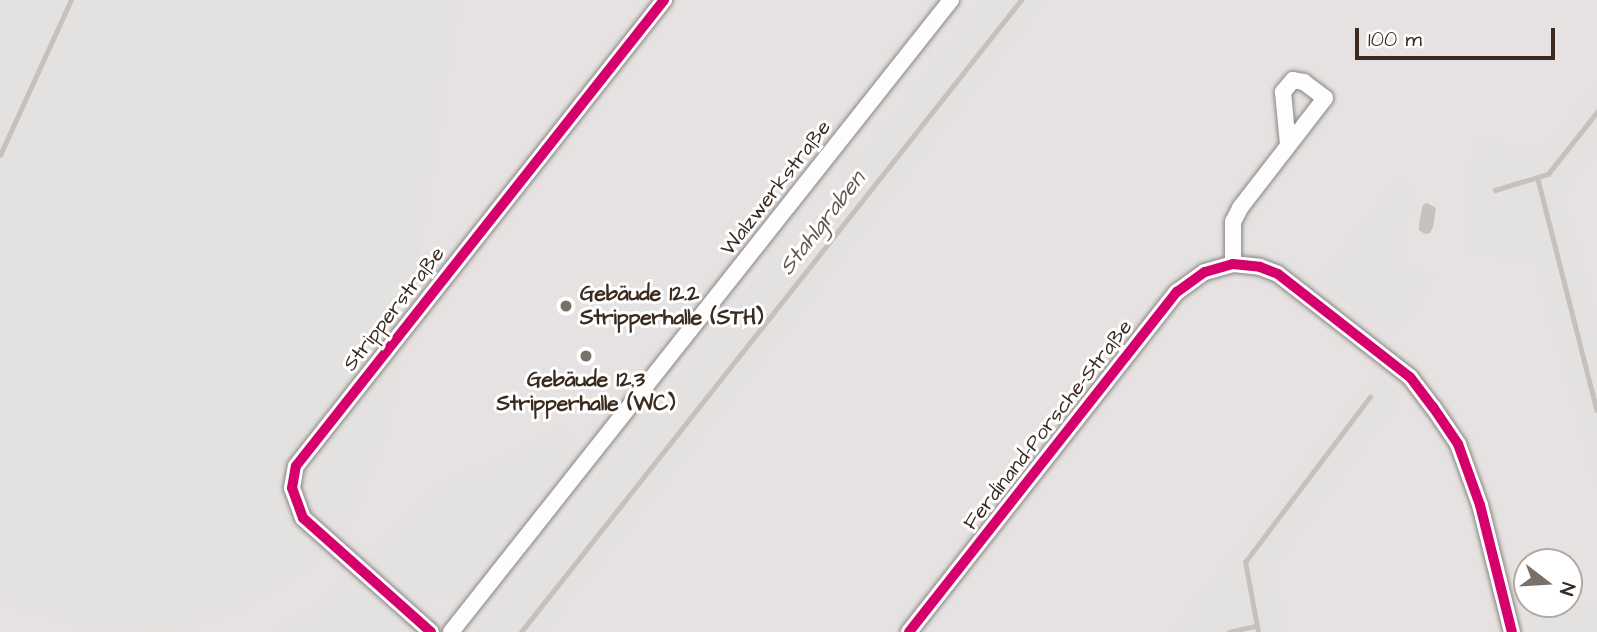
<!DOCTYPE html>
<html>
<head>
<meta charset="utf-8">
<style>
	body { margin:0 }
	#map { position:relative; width:1597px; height:632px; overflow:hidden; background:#f3f2f2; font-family:"Architects Daughter",sans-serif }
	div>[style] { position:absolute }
	.built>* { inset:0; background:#e5e2e1 }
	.green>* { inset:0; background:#e4e2e0 }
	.water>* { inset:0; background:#c6c0be }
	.stream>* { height:4.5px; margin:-2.25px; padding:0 2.25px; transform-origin:2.25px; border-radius:2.25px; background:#c6c0be }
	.roads { filter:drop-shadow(0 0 2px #898582) drop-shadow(0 0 2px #898582) }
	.street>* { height:16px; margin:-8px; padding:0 8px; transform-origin:8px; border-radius:8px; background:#fdfdfd }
	.cycleway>* { height:10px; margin:-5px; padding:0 5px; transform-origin:5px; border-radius:5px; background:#d6006c }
	.dots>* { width:19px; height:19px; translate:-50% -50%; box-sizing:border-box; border:4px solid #fff; border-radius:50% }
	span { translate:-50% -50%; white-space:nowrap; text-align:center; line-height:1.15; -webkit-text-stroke:6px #fff; paint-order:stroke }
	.street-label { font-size:21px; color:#3b2a1e }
	.poi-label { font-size:21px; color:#3b2a1e; font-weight:700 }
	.left { translate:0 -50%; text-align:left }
	.water-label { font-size:23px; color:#65574e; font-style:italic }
	.north { position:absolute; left:1513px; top:548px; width:70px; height:70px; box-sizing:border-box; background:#fff; border:2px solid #b1aaa5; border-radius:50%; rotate:107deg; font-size:19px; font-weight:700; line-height:28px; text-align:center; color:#3b2a1e }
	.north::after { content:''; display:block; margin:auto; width:24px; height:32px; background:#7b7068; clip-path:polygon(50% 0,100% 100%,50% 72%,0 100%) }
	.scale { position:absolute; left:1355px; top:28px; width:200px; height:32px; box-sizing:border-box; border:4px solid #3b2a1e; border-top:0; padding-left:9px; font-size:21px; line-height:24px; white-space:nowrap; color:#3b2a1e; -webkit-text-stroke:5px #fff; paint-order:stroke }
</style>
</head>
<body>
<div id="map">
	<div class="built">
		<div style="clip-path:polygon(0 0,978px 0,851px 165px,841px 194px,810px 233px,768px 261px,747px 285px,471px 632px,0 632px)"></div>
		<div style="clip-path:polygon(evenodd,1048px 0,1597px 0,1597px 632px,548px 632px,729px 407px,1048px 0,1527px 562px,1569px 562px,1569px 604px,1527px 604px,1527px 562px)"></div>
	</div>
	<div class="green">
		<div style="clip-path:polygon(0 0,460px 0,404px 346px,384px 442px,351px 521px,299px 575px,235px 612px,165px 632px,90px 629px,15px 606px,0 597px)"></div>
		<div style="clip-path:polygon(978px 0,1048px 0,729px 407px,548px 632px,471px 632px,747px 285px,768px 261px,810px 233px,840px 194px,851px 165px)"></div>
		<div style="clip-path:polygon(1597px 84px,1597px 148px,1562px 194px,1597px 326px,1597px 483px,1534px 259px,1469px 254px,1466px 187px,1479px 138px,1542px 153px)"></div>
		<div style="clip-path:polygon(1302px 89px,1311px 95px,1311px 102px,1299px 118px,1293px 114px,1291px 99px,1293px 93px)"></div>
		<div style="clip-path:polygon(1396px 181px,1411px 187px,1401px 266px,1433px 278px,1429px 289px,1392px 337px,1319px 280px)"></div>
		<div style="clip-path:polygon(1241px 248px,1279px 257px,1312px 280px,1306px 287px,1273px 265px,1252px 258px)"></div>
		<div style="clip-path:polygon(1215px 249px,1220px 249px,1216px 256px,1184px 277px,1178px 270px)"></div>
		<div style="clip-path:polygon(1377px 373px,1403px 395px,1271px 568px,1287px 632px,1172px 632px)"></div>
		<div style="clip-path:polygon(561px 430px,580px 445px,463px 597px,440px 592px,412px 605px,367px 564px,381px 543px,436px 488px)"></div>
		<div style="clip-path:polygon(350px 572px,417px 632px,272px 632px,311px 609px)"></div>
		<div style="clip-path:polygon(1597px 601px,1597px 632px,1533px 632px,1530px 618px)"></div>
	</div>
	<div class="water">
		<div style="clip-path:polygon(1427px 203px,1436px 208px,1433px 227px,1430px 233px,1425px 234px,1419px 230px,1419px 223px,1423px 205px)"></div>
	</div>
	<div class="stream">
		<div style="left:0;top:155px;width:170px;rotate:-65.4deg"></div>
		<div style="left:1538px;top:179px;width:238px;rotate:75.7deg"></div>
		<div style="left:1495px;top:190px;width:55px;rotate:-16.8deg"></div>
		<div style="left:1548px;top:174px;width:79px;rotate:-51.7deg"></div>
		<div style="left:521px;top:632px;width:806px;rotate:-51.65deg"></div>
		<div style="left:1229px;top:632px;width:28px;rotate:-13deg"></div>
		<div style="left:1258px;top:632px;width:71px;rotate:-100.5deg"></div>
		<div style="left:1245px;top:562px;width:207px;rotate:-52.9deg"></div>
	</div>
	<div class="roads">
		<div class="street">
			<div style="left:1233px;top:264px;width:42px;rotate:-90deg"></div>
			<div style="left:1233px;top:222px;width:16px;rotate:-63deg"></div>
			<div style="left:1240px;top:208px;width:139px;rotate:-52.3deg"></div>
			<div style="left:1325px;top:98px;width:26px;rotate:-143deg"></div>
			<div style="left:1304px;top:82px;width:11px;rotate:-170deg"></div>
			<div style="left:1293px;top:80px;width:16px;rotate:130deg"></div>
			<div style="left:1283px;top:92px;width:53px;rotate:84.6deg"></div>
			<div style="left:431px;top:632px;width:171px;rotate:-138.3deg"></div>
			<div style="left:303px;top:518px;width:32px;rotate:-110deg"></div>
			<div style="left:292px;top:488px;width:22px;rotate:-80deg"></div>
			<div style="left:296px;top:466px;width:594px;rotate:-51.7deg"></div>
			<div style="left:451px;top:632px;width:806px;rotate:-51.65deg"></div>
			<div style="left:909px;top:632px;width:433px;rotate:-51.8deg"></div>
			<div style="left:1177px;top:292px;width:34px;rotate:-36deg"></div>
			<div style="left:1205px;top:272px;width:29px;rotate:-16deg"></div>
			<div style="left:1233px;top:264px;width:27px;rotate:6deg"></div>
			<div style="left:1260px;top:267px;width:19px;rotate:21deg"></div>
			<div style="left:1278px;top:274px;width:167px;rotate:38deg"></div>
			<div style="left:1410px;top:377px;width:38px;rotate:53deg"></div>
			<div style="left:1433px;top:407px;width:45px;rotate:56deg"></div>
			<div style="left:1458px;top:444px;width:65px;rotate:70.2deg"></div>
			<div style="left:1480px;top:505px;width:131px;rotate:75.9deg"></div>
		</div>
	</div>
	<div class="cycleway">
		<div style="left:431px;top:632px;width:171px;rotate:-138.3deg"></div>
		<div style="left:303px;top:518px;width:32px;rotate:-110deg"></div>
		<div style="left:292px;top:488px;width:22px;rotate:-80deg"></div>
		<div style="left:296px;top:466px;width:594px;rotate:-51.7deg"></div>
		<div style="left:909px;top:632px;width:433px;rotate:-51.8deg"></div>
		<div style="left:1177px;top:292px;width:34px;rotate:-36deg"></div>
		<div style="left:1205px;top:272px;width:29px;rotate:-16deg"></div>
		<div style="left:1233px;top:264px;width:27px;rotate:6deg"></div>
		<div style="left:1260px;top:267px;width:19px;rotate:21deg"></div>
		<div style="left:1278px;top:274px;width:167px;rotate:38deg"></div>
		<div style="left:1410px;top:377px;width:38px;rotate:53deg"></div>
		<div style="left:1433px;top:407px;width:45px;rotate:56deg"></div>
		<div style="left:1458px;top:444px;width:65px;rotate:70.2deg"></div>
		<div style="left:1480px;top:505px;width:131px;rotate:75.9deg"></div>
	</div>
	<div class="dots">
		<div style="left:566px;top:306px;background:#7b7068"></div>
		<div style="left:586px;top:356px;background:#7b7068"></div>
	</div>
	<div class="street-label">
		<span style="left:776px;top:188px;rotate:-52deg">Walzwerkstraße</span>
		<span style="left:394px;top:309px;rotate:-52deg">Stripperstraße</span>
		<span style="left:1048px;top:425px;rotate:-52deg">Ferdinand-Porsche-Straße</span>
	</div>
	<div class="poi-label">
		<span class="left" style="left:580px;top:306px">Gebäude 12.2<br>Stripperhalle (STH)</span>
		<span style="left:586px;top:392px">Gebäude 12.3<br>Stripperhalle (WC)</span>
	</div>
	<div class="water-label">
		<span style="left:822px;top:223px;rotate:-52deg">Stahlgraben</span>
	</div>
	<div class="north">N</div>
	<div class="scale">100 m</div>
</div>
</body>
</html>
